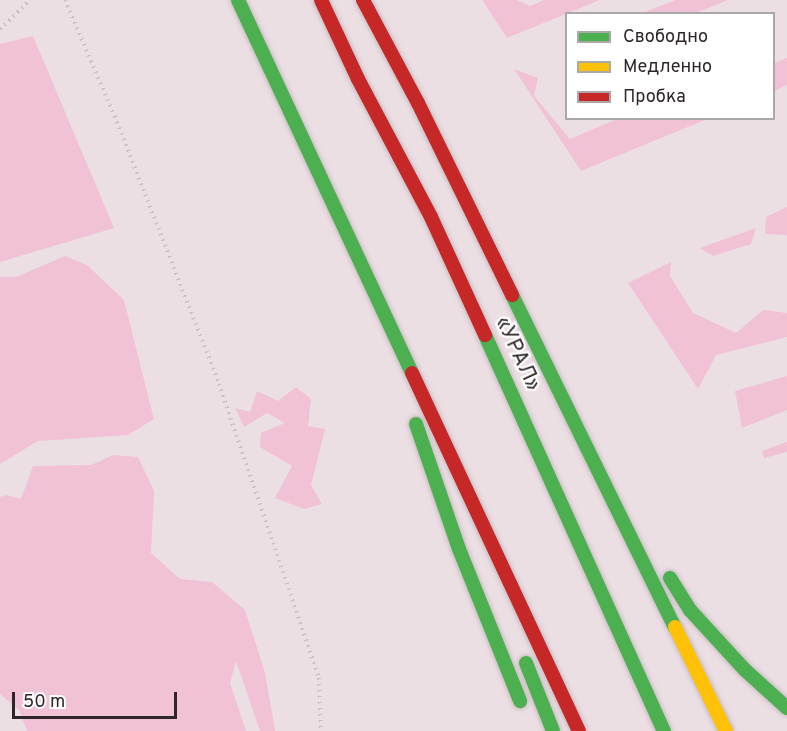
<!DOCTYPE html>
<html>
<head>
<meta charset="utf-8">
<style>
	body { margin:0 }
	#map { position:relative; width:787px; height:731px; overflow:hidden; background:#ecdfe4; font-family:Overpass,sans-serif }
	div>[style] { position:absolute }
	.green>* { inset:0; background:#f1c1d6 }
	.path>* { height:4px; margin-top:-2px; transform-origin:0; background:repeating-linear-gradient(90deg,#c7c2c3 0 1.5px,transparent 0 6px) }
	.roads { filter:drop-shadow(0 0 2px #c7bdc1) drop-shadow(0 0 2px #c7bdc1) }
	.fast>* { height:14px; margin:-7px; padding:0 7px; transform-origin:7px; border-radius:7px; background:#4caf50 }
	.slow>* { height:14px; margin:-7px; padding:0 7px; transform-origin:7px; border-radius:7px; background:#ffc107 }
	.jam>* { height:14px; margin:-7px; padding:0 7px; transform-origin:7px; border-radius:7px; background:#c62828 }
	span { translate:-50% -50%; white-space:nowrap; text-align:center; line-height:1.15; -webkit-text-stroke:4.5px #fff; paint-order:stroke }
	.street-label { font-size:21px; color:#2d2528 }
	.legend { position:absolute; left:565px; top:12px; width:210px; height:108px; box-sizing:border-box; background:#fff; border:2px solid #aba8a9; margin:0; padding:8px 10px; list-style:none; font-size:18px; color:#2d2528 }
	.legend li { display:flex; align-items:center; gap:12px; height:30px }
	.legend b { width:30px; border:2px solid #aba8a9 }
	.scale { position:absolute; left:12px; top:692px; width:165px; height:27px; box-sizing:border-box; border:3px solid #2d2528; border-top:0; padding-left:8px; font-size:18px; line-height:21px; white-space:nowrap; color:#2d2528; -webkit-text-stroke:4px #fff; paint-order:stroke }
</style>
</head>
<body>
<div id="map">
	<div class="green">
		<div style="clip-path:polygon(482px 0,517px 0,530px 6px,544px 0,600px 0,507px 38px)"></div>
		<div style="clip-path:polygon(676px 0,728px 0,696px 13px,642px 13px)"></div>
		<div style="clip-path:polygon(33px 36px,114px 228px,0 262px,0 44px)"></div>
		<div style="clip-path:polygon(787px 58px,787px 85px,774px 91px,774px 63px)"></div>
		<div style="clip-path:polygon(514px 69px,538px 78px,534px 96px,570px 139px,617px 119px,707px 119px,581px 171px)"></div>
		<div style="clip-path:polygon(787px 207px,787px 235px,765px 234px,766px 217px)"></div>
		<div style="clip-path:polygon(756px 228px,751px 244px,713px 256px,700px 248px)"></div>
		<div style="clip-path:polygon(65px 256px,87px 265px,124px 300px,154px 419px,128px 435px,38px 441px,0 464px,0 277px,16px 277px)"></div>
		<div style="clip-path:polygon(671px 262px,670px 276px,693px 313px,736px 333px,763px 310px,787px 313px,787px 337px,716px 355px,698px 389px,628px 283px)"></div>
		<div style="clip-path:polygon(787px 376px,787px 410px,742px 428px,735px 391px)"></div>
		<div style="clip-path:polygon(296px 387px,311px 399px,308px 426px,325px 429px,311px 485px,322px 504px,304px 509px,275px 498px,292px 466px,260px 447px,261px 433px,285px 423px,267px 413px,244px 427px,235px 408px,250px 412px,257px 391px,278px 401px)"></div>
		<div style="clip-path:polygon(787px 442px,787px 452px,764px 458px,762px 451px)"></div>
		<div style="clip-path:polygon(113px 455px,138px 457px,154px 491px,151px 553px,180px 579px,212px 582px,245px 610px,265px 673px,275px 731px,260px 731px,236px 661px,230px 683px,246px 731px,27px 731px,19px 710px,0 694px,0 497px,7px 495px,21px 499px,33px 466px,91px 465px)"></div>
	</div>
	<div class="path">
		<div style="left:65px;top:0;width:133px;rotate:66.9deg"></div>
		<div style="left:117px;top:122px;width:281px;rotate:68.7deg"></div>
		<div style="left:219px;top:384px;width:311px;rotate:71.2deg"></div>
		<div style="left:319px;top:678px;width:53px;rotate:87.8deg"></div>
		<div style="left:0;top:29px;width:42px;rotate:-44deg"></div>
	</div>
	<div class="roads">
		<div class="fast">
			<div style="left:238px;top:0;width:412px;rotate:65deg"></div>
			<div style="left:512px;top:295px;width:370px;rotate:63.9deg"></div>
			<div style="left:485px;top:335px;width:435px;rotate:65.7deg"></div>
			<div style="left:416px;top:424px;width:132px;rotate:71deg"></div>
			<div style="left:459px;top:549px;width:164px;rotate:68.1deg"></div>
			<div style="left:670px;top:578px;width:38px;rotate:58deg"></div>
			<div style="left:690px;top:610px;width:81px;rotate:47.5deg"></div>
			<div style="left:745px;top:670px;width:57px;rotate:42.1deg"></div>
			<div style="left:526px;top:663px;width:73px;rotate:68.3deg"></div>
		</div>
		<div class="slow">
			<div style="left:675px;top:627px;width:116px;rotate:63.9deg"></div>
		</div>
		<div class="jam">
			<div style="left:321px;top:0;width:87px;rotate:64.9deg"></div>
			<div style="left:358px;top:79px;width:156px;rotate:62.1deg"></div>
			<div style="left:431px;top:217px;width:130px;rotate:65.4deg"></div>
			<div style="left:363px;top:0;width:117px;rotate:61.9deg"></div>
			<div style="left:418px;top:103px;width:214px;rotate:63.9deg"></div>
			<div style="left:412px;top:373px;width:395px;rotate:65deg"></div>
		</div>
	</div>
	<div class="street-label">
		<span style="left:517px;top:354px;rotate:65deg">«УРАЛ»</span>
	</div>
	<ul class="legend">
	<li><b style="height:8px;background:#4caf50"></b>Свободно</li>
	<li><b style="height:8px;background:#ffc107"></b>Медленно</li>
	<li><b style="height:8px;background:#c62828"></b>Пробка</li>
	</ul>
	<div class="scale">50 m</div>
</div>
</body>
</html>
